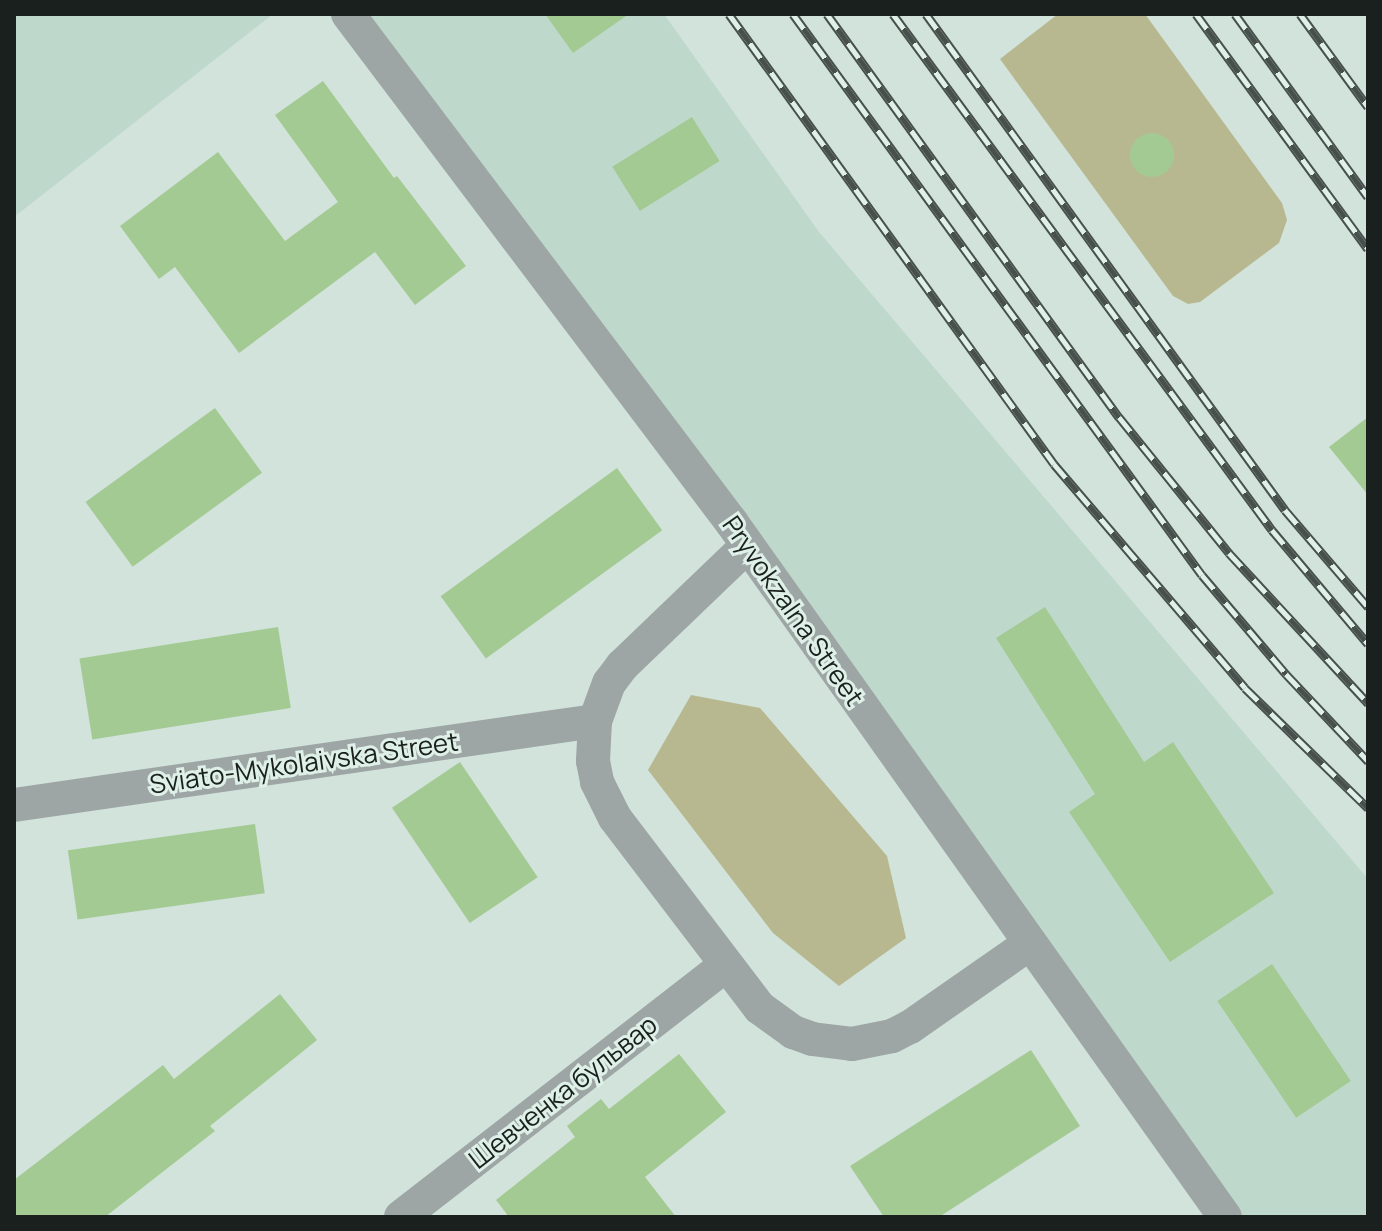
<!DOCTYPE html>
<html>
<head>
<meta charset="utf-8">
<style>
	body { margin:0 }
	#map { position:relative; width:1382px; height:1231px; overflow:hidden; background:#d1e3db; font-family:Manrope,sans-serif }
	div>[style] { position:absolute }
	.built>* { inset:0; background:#bfd8cc }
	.green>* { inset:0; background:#b8b890 }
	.building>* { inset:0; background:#a4ca93; transform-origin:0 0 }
	.round { border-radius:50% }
	.street>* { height:34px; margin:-17px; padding:0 17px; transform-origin:17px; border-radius:17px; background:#9da6a5 }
	.rail>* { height:9px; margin-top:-4.5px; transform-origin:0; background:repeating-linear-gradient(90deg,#def0e8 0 18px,#47504c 0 36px); box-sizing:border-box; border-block:2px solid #47504c }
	span { translate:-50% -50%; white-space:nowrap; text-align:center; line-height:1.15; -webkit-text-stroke:6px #def0e8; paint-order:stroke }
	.street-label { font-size:26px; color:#19201d }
	.frame { position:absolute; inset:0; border:16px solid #19201d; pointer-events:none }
</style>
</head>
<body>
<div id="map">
	<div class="built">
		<div style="clip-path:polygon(14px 14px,273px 14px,14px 217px)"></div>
		<div style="clip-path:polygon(348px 14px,664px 14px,819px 232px,1368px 879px,1368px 1217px,1225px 1217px)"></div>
	</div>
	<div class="green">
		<div style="clip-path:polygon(1058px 14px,1145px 14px,1282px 203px,1287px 220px,1279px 243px,1200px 302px,1188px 304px,1173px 296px,1000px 59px)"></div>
		<div style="clip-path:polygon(691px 695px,760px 708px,887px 856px,906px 938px,839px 986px,773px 933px,648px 770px)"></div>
	</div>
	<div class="building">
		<div style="clip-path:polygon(545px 14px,629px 14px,573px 53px)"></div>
		<div style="clip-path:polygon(323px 81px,394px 178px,397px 176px,466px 266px,415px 305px,375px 252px,239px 353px,175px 267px,159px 279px,120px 226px,218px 152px,285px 241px,338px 202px,275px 115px)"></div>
		<div style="left:692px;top:117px;width:52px;height:94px;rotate:58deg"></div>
		<div class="round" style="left:1130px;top:133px;width:44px;height:44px"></div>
		<div style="left:215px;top:408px;width:80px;height:160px;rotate:54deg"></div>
		<div style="clip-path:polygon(1368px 417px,1368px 495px,1329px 447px)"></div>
		<div style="left:617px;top:468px;width:77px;height:218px;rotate:54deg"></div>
		<div style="clip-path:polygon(1045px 607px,1144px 762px,1173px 742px,1274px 893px,1170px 962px,1069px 812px,1095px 794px,996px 638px)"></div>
		<div style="left:278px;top:627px;width:82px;height:201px;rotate:81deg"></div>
		<div style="left:460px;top:762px;width:139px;height:82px;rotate:56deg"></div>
		<div style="left:255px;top:824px;width:70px;height:189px;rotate:82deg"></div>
		<div style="left:1272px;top:964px;width:141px;height:66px;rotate:56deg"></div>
		<div style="clip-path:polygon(280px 994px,317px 1040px,210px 1126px,215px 1131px,105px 1217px,14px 1217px,14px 1180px,163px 1065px,174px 1079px)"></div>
		<div style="clip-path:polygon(1031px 1050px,1080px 1126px,939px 1217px,884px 1217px,850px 1166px)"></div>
		<div style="clip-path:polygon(679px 1054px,726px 1112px,645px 1177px,676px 1217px,509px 1217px,496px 1200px,575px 1137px,567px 1126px,601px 1099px,609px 1109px)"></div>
	</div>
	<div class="street">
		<div style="left:348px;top:14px;width:638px;rotate:52.97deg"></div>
		<div style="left:732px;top:523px;width:851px;rotate:54.61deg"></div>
		<div style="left:747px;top:546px;width:173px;rotate:136.2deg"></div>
		<div style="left:622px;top:666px;width:21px;rotate:127deg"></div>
		<div style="left:609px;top:683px;width:40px;rotate:110.2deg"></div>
		<div style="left:595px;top:721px;width:40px;rotate:92.9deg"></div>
		<div style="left:593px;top:761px;width:21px;rotate:79deg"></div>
		<div style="left:597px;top:782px;width:40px;rotate:63.4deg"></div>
		<div style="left:615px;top:818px;width:239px;rotate:52.7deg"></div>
		<div style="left:760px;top:1008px;width:41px;rotate:36deg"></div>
		<div style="left:793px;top:1032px;width:20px;rotate:20deg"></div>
		<div style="left:812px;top:1039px;width:40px;rotate:7.1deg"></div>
		<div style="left:852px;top:1044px;width:41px;rotate:-11.3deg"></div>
		<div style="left:892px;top:1036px;width:20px;rotate:-27deg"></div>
		<div style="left:910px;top:1027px;width:145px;rotate:-34.9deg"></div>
		<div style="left:14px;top:805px;width:587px;rotate:-8.23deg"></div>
		<div style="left:401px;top:1217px;width:410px;rotate:-37.8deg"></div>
	</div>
	<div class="rail">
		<div style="left:729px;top:14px;width:555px;rotate:54.16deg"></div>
		<div style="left:1054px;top:464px;width:294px;rotate:49.5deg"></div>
		<div style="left:1245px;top:688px;width:172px;rotate:44.3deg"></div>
		<div style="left:793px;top:14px;width:694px;rotate:53.91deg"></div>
		<div style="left:1202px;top:575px;width:130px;rotate:49.7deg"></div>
		<div style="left:1286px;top:674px;width:120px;rotate:46.7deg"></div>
		<div style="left:827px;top:14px;width:498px;rotate:54.1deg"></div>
		<div style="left:1119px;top:417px;width:175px;rotate:51deg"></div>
		<div style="left:1229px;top:553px;width:205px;rotate:47.2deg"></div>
		<div style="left:893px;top:14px;width:640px;rotate:53.7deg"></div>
		<div style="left:1272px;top:530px;width:149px;rotate:49.9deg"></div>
		<div style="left:926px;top:14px;width:612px;rotate:54.1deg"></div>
		<div style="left:1285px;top:510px;width:128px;rotate:49.4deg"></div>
		<div style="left:1196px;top:14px;width:291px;rotate:53.8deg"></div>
		<div style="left:1235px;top:14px;width:226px;rotate:54deg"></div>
		<div style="left:1300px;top:14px;width:115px;rotate:53.8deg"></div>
	</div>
	<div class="street-label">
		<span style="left:793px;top:611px;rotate:55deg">Pryvokzalna Street</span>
		<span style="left:304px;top:763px;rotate:-8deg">Sviato-Mykolaivska Street</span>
		<span style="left:563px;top:1092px;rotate:-38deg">Шевченка бульвар</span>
	</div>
	<div class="frame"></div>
</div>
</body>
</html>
